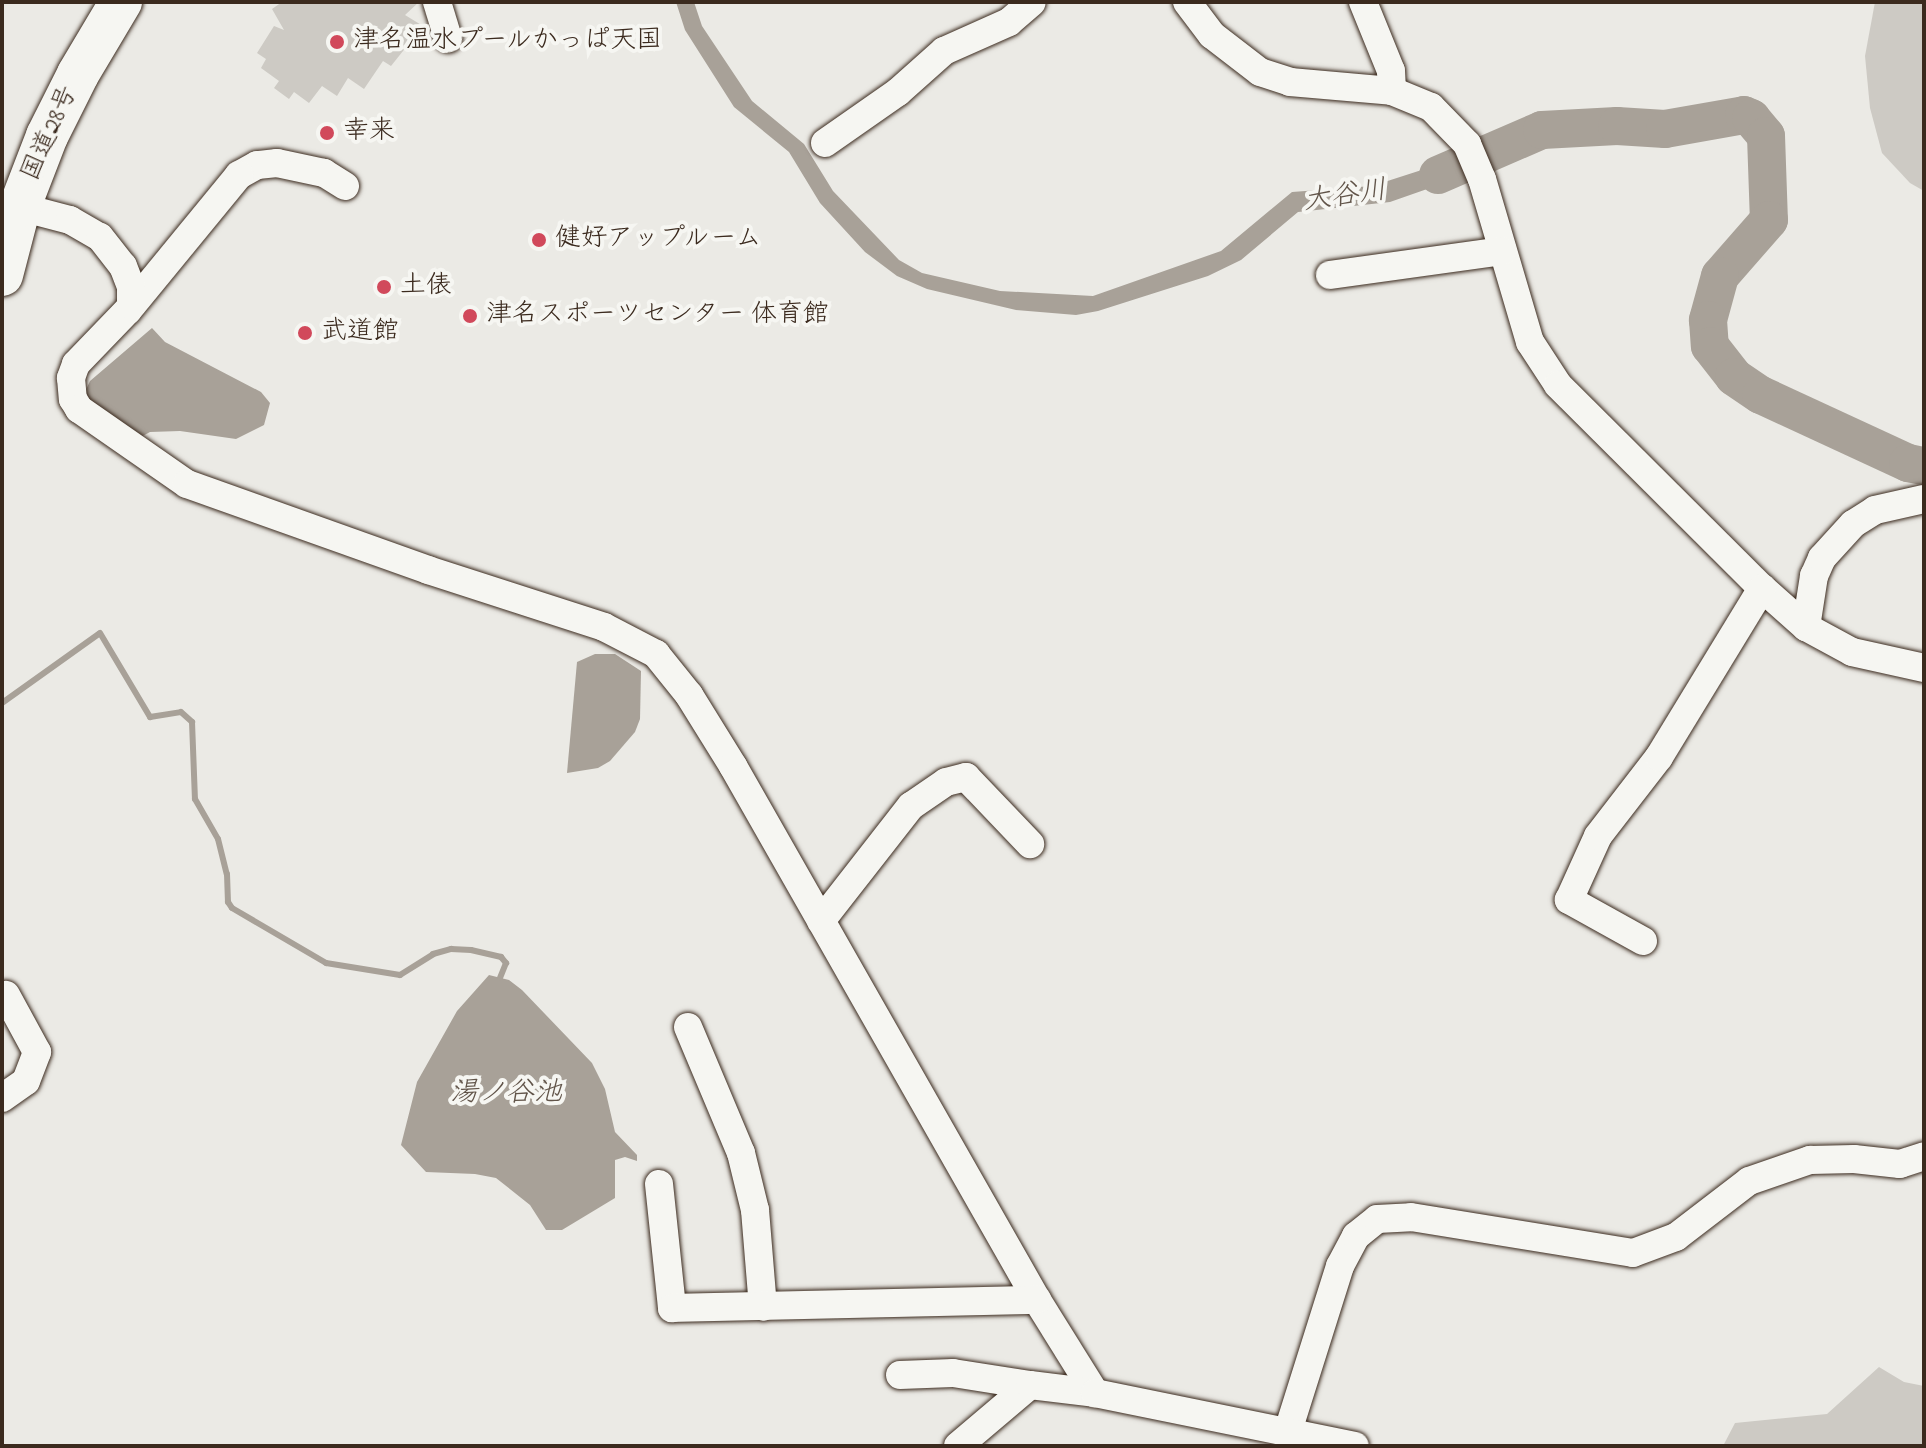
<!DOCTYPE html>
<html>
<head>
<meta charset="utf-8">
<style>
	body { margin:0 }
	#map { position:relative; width:1926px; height:1448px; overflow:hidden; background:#ebeae5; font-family:"Indie Flower","Klee One",sans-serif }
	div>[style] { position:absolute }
	.green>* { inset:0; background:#cdcac4 }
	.water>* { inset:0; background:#a8a198 }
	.stream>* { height:6px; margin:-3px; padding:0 3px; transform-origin:3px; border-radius:3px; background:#a8a198 }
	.river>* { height:38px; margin:-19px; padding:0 19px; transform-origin:19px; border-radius:19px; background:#a8a198 }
	.roads { filter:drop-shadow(0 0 2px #3b2a1e) drop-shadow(0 0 2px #3b2a1e) }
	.minor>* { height:28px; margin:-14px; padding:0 14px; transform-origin:14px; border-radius:14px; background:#f6f6f2 }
	.highway>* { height:42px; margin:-21px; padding:0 21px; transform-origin:21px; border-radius:21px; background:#f6f6f2 }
	.dots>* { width:22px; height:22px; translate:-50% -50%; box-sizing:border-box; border:4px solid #f6f6f2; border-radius:50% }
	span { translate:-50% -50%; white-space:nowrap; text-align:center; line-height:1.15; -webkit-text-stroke:8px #f6f6f2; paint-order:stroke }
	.poi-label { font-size:26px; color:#3b2a1e }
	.left { translate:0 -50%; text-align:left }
	.street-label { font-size:26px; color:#3b2a1e }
	.water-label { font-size:28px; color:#615449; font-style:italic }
	.frame { position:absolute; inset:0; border:4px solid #3b2a1e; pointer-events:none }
</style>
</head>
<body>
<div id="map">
	<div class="green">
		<div style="clip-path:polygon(282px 2px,419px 2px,405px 15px,423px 26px,391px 66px,383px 61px,364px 89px,348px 78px,337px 96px,322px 86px,309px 103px,294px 92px,289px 99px,274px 88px,279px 81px,261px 68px,266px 59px,257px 53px,274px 26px,284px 30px,272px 9px)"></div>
		<div style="clip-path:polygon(1875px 2px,1924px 2px,1924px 191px,1910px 183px,1882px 153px,1870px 108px,1865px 56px)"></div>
		<div style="clip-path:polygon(1879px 1367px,1904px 1382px,1924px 1386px,1924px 1446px,1723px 1446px,1735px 1423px,1827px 1414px)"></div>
	</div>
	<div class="water">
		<div style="clip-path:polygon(676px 2px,694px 2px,702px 26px,752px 101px,804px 144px,833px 191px,899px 260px,922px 273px,1000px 291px,1093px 296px,1221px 251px,1292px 192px,1372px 186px,1462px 157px,1470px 174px,1390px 202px,1298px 212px,1241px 260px,1208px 276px,1098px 311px,1076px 315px,1016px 310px,927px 289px,897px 276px,865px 252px,820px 203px,789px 152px,734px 107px,685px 30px)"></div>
		<div style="clip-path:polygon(152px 328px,165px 342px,261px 392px,270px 403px,264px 425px,236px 439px,180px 431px,150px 432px,139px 438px,89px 404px,85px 392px,90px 381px)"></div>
		<div style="clip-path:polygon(595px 654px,615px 654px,641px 671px,640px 719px,635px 732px,610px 761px,598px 768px,567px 773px,577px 662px)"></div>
		<div style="clip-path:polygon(489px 975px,509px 980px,522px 990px,592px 1063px,605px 1089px,615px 1132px,637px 1155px,637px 1161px,625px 1157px,615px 1160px,615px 1198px,562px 1230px,546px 1230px,530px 1205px,496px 1178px,475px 1174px,426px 1172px,401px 1145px,417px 1082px,457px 1011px)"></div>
	</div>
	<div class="stream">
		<div style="left:2px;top:703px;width:120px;rotate:-35.5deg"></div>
		<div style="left:100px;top:633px;width:98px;rotate:59.2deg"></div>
		<div style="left:150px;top:717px;width:31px;rotate:-9deg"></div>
		<div style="left:181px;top:712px;width:15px;rotate:42deg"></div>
		<div style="left:192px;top:722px;width:77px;rotate:87.8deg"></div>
		<div style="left:195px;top:799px;width:46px;rotate:60.1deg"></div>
		<div style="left:218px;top:839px;width:36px;rotate:76deg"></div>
		<div style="left:227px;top:874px;width:28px;rotate:88deg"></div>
		<div style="left:228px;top:902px;width:7px;rotate:56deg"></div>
		<div style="left:232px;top:908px;width:109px;rotate:30.3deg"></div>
		<div style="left:326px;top:963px;width:75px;rotate:9.2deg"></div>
		<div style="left:400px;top:975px;width:39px;rotate:-32deg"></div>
		<div style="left:433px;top:954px;width:19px;rotate:-16deg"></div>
		<div style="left:451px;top:949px;width:20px;rotate:3deg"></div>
		<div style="left:471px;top:950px;width:31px;rotate:13deg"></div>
		<div style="left:501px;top:957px;width:8px;rotate:50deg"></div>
		<div style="left:506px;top:963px;width:16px;rotate:112deg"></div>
	</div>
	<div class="river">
		<div style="left:1438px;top:175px;width:113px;rotate:-23.4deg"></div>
		<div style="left:1542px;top:130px;width:75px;rotate:-3.1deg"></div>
		<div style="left:1617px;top:126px;width:48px;rotate:3.6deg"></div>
		<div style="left:1665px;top:129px;width:80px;rotate:-10deg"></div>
		<div style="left:1744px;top:115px;width:8px;rotate:23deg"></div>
		<div style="left:1751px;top:118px;width:23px;rotate:50deg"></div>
		<div style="left:1766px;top:136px;width:84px;rotate:88deg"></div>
		<div style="left:1769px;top:220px;width:74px;rotate:131.2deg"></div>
		<div style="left:1720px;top:276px;width:46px;rotate:105.3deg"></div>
		<div style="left:1708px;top:320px;width:26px;rotate:86deg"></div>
		<div style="left:1710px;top:346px;width:39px;rotate:52deg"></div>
		<div style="left:1734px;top:377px;width:32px;rotate:34deg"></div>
		<div style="left:1761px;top:395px;width:162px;rotate:24.8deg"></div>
		<div style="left:1908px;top:463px;width:16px;rotate:11deg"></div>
	</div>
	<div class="roads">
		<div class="minor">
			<div style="left:437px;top:2px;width:38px;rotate:73deg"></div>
			<div style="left:1187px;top:2px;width:41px;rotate:52.9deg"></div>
			<div style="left:1212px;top:35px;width:61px;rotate:37.6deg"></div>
			<div style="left:1260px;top:72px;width:32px;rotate:18deg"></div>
			<div style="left:1290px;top:82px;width:102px;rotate:5deg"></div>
			<div style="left:1392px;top:91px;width:42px;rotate:22.3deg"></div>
			<div style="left:1431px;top:107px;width:52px;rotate:45.8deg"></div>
			<div style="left:1467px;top:144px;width:38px;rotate:67deg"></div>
			<div style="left:1482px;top:179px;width:170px;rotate:73.6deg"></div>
			<div style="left:1530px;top:342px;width:51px;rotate:56.9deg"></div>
			<div style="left:1558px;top:385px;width:288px;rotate:44.9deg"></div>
			<div style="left:1762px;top:588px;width:59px;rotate:41.6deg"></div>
			<div style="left:1806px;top:627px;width:52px;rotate:28.5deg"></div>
			<div style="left:1852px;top:652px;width:74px;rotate:12.5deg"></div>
			<div style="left:1363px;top:2px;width:74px;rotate:67.9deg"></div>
			<div style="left:1391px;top:71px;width:20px;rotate:87deg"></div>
			<div style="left:825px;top:143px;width:89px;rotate:-34.9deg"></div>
			<div style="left:898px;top:92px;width:62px;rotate:-41.7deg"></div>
			<div style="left:944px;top:51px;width:71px;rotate:-24deg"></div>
			<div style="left:1009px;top:22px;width:30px;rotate:-41deg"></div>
			<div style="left:345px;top:186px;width:25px;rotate:-148deg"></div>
			<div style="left:324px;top:173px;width:48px;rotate:-168deg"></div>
			<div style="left:277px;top:163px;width:20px;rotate:174deg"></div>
			<div style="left:257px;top:165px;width:21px;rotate:151deg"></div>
			<div style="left:239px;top:175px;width:175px;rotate:129.4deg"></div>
			<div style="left:128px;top:310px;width:75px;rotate:133.9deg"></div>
			<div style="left:76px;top:364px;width:15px;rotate:110deg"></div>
			<div style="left:71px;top:378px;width:21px;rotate:85deg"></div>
			<div style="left:73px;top:399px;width:12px;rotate:59deg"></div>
			<div style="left:79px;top:409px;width:131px;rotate:34.8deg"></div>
			<div style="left:187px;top:484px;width:256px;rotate:19.6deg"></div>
			<div style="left:428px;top:570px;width:185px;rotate:17.9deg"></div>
			<div style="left:604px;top:627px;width:59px;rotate:27.4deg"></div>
			<div style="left:656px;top:654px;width:53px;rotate:51.2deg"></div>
			<div style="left:689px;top:695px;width:84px;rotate:58.2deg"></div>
			<div style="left:733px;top:766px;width:614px;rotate:60.35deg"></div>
			<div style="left:1037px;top:1300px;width:110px;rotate:58.1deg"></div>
			<div style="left:5px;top:203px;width:67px;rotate:14.7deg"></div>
			<div style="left:70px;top:220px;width:34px;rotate:30deg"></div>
			<div style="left:100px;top:237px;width:37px;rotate:52deg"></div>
			<div style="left:123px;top:266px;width:22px;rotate:69deg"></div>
			<div style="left:131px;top:287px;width:18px;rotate:90deg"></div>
			<div style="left:1330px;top:275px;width:174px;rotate:-7.9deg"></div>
			<div style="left:1806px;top:627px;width:52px;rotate:-81.1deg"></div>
			<div style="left:1814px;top:576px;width:20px;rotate:-66deg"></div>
			<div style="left:1822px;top:558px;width:46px;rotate:-47.6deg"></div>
			<div style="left:1853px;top:524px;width:26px;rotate:-32deg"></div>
			<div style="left:1875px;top:510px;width:50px;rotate:-12.7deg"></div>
			<div style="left:821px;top:921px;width:146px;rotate:-52deg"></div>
			<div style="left:911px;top:806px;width:42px;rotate:-34.4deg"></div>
			<div style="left:946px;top:782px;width:21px;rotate:-14deg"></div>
			<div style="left:966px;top:777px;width:93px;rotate:46.3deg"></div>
			<div style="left:1643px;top:941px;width:85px;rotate:-151deg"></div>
			<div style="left:1569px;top:900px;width:70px;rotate:-65.6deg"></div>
			<div style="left:1598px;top:836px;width:100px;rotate:-52.3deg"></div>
			<div style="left:1659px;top:757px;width:198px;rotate:-58.6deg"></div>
			<div style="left:688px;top:1027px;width:137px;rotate:67.2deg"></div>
			<div style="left:741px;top:1153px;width:59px;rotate:76.2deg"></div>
			<div style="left:755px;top:1210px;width:97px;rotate:85.3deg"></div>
			<div style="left:2px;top:1098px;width:29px;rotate:-35deg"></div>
			<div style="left:26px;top:1081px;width:31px;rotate:-69deg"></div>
			<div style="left:37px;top:1052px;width:65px;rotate:-118.5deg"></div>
			<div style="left:659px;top:1184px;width:125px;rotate:84deg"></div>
			<div style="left:672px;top:1308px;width:365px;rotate:-1.3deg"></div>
			<div style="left:900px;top:1375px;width:53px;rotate:-2.2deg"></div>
			<div style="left:953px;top:1373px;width:78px;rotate:8.9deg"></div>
			<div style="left:1288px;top:1431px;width:173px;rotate:-72.5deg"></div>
			<div style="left:1340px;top:1266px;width:34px;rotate:-62deg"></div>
			<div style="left:1356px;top:1236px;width:27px;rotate:-39deg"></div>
			<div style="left:1377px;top:1219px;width:34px;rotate:-3deg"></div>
			<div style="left:1411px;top:1217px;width:225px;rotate:9.2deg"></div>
			<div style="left:1633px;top:1253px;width:46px;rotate:-20.4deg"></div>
			<div style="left:1676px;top:1237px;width:92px;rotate:-37.5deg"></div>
			<div style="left:1749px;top:1181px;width:65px;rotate:-19deg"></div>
			<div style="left:1810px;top:1160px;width:44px;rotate:-1.3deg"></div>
			<div style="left:1854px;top:1159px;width:46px;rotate:6.2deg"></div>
			<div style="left:1900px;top:1164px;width:25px;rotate:-18deg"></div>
			<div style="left:958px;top:1446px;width:94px;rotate:-40.3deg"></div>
			<div style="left:1030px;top:1385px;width:65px;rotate:7deg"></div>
			<div style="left:1095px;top:1393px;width:265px;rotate:11.5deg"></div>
		</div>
		<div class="highway">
			<div style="left:2px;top:275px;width:71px;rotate:-75.4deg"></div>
			<div style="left:20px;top:206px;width:75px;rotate:-68.9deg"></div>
			<div style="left:47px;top:136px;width:69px;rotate:-63.4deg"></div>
			<div style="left:78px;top:74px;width:84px;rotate:-59.2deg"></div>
		</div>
	</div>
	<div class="dots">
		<div style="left:337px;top:42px;background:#d1495b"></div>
		<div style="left:327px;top:133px;background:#d1495b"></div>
		<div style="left:539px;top:240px;background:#d1495b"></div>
		<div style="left:384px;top:287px;background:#d1495b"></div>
		<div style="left:470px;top:316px;background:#d1495b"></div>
		<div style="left:305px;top:333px;background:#d1495b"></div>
	</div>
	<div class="poi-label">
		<span class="left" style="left:353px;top:42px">津名温水プールかっぱ天国</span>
		<span class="left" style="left:343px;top:133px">幸来</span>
		<span class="left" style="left:555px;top:240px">健好アップルーム</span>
		<span class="left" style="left:400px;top:287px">土俵</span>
		<span class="left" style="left:486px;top:316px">津名スポーツセンター 体育館</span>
		<span class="left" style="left:321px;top:333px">武道館</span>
	</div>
	<div class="street-label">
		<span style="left:51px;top:134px;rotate:-66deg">国道28号</span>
	</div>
	<div class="water-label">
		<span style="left:1345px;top:197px;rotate:-8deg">大谷川</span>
		<span style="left:506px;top:1094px">湯ノ谷池</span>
	</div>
	<div class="frame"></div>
</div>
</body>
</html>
